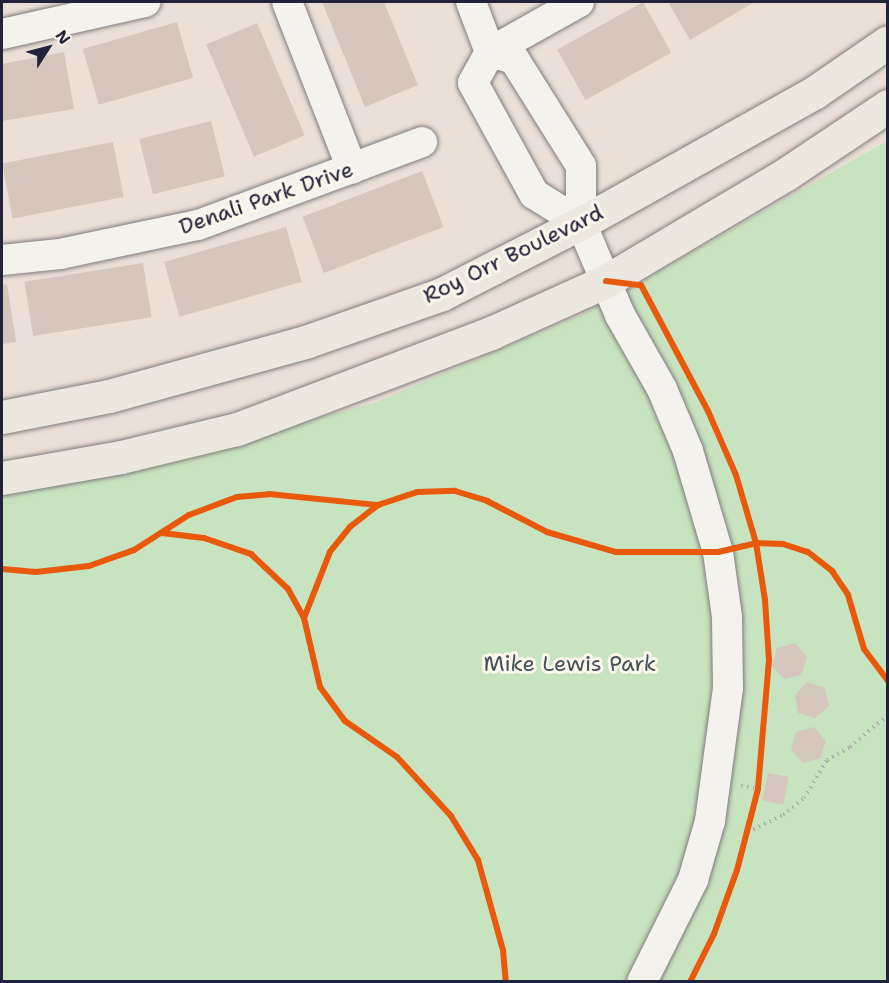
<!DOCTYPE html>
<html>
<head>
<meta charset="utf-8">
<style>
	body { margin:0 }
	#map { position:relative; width:889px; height:983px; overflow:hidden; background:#eae0d8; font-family:"Shantell Sans",sans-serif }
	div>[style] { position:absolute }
	.green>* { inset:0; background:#c8e3bf }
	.building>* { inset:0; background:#d5c6be; transform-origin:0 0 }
	.path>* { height:4px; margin-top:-2px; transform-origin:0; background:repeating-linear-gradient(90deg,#aeacac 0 1.5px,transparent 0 6px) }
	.roads { filter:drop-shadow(0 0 2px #807c7d) drop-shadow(0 0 2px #807c7d) }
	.minor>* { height:30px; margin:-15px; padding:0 15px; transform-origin:15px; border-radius:15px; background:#f4f2ed }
	.major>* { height:33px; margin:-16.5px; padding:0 16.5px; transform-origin:16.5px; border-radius:16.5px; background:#ede8df }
	.cycleway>* { height:6px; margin:-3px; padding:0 3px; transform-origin:3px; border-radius:3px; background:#e8590c }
	span { translate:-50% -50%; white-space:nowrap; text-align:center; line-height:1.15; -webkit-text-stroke:6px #fbf7ec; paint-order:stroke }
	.street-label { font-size:22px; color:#22223b }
	.park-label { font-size:22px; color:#445357 }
	.frame { position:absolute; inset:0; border:3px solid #22223b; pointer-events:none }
	.north { position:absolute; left:18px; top:18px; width:60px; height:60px; -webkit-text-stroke:4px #fbf7ec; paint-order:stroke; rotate:54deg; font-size:16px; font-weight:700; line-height:24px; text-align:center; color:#22223b }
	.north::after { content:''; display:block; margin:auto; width:21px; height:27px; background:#22223b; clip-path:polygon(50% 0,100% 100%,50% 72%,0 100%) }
</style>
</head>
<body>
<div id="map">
	<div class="green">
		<div style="clip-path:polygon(887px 141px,887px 981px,2px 982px,2px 493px,65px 483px,374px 403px,581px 315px)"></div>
	</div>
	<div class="building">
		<div style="clip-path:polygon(322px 2px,384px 2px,418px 85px,365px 107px)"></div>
		<div style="left:643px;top:2px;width:58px;height:98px;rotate:61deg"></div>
		<div style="clip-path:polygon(668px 2px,752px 2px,753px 3px,690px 40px)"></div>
		<div style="left:177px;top:22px;width:58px;height:98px;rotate:74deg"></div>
		<div style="left:257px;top:23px;width:122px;height:55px;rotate:67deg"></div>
		<div style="clip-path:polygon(64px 52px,74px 109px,2px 121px,2px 64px)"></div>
		<div style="left:211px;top:121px;width:57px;height:74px;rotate:76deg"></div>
		<div style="left:113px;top:142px;width:56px;height:113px;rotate:79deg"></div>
		<div style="left:422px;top:171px;width:60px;height:128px;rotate:69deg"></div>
		<div style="left:286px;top:227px;width:57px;height:127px;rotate:74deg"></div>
		<div style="left:143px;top:263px;width:55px;height:120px;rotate:81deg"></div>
		<div style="clip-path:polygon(7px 284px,16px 342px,2px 344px,2px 285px)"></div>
		<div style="clip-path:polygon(795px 643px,807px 657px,801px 675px,784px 679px,772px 666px,777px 648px)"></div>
		<div style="clip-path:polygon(807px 682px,825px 688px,829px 706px,815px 718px,798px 713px,795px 695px)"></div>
		<div style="clip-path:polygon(814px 727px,826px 741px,820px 758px,803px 763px,791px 750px,796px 732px)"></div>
		<div style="left:768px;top:773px;width:21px;height:28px;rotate:11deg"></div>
	</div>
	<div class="path">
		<div style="left:741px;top:786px;width:17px;rotate:10deg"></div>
		<div style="left:748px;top:832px;width:39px;rotate:-26deg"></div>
		<div style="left:783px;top:815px;width:27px;rotate:-39deg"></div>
		<div style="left:804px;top:798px;width:44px;rotate:-58.8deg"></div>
		<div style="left:827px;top:760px;width:26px;rotate:-29deg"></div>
		<div style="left:850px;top:747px;width:50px;rotate:-40.1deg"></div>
	</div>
	<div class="roads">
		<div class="minor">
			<div style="left:287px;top:2px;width:179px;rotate:68.7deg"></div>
			<div style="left:471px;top:2px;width:53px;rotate:69.2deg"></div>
			<div style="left:490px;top:52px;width:35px;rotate:119deg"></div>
			<div style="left:473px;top:83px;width:127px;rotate:61.2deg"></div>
			<div style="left:534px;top:194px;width:55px;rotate:31.7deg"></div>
			<div style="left:2px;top:34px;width:147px;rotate:-12.6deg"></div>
			<div style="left:490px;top:52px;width:25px;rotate:16deg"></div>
			<div style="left:514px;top:59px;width:126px;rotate:57.9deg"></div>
			<div style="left:581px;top:166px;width:57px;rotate:90deg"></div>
			<div style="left:581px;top:223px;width:100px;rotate:67deg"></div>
			<div style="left:620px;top:315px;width:85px;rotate:60.4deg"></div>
			<div style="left:662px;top:389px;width:67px;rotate:67.2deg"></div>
			<div style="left:688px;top:451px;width:105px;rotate:73.5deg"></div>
			<div style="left:718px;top:552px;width:66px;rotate:82.1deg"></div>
			<div style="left:727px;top:617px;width:71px;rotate:89.2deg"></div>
			<div style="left:728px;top:688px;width:134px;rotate:97.7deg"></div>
			<div style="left:710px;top:821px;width:61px;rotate:106.1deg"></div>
			<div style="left:693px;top:880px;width:114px;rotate:116.6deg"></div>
			<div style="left:490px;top:52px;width:102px;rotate:-29.3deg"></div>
			<div style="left:2px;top:260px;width:58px;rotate:-5.9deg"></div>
			<div style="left:60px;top:254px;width:141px;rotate:-11.9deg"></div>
			<div style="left:198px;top:225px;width:239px;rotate:-20.3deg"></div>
		</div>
		<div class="major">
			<div style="left:2px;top:417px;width:109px;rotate:-11.1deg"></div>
			<div style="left:109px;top:396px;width:206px;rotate:-15.4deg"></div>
			<div style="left:308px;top:341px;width:142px;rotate:-19.3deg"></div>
			<div style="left:442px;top:294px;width:156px;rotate:-27.1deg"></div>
			<div style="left:581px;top:223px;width:268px;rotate:-29.2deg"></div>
			<div style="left:815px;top:92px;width:88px;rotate:-34.4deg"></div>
			<div style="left:2px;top:478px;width:121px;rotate:-10deg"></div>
			<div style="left:121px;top:457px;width:119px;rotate:-13.6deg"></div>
			<div style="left:237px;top:429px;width:272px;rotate:-20.7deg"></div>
			<div style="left:491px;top:333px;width:126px;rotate:-24.3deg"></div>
			<div style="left:606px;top:281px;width:209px;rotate:-30.7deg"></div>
			<div style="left:786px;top:174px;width:123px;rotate:-33.7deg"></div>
		</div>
	</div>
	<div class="cycleway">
		<div style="left:606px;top:281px;width:35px;rotate:7deg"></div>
		<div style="left:641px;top:285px;width:143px;rotate:62deg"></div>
		<div style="left:708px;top:411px;width:70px;rotate:66.4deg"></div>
		<div style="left:736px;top:475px;width:71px;rotate:73.6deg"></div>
		<div style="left:756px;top:543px;width:58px;rotate:81deg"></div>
		<div style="left:765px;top:600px;width:60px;rotate:86.2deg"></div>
		<div style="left:769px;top:660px;width:129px;rotate:94.9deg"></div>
		<div style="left:758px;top:789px;width:84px;rotate:104.5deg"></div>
		<div style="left:737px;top:870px;width:68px;rotate:109.8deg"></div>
		<div style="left:714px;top:934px;width:54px;rotate:116.6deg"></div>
		<div style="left:378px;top:505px;width:36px;rotate:142deg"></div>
		<div style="left:350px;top:527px;width:32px;rotate:129deg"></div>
		<div style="left:330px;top:552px;width:71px;rotate:111.5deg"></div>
		<div style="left:304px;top:618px;width:71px;rotate:76.9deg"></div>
		<div style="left:320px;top:687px;width:42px;rotate:53.7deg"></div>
		<div style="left:345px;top:721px;width:63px;rotate:34.7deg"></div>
		<div style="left:397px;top:757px;width:80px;rotate:47.5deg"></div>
		<div style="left:451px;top:816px;width:52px;rotate:58.5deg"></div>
		<div style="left:478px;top:860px;width:93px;rotate:74.5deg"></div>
		<div style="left:503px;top:950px;width:32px;rotate:85deg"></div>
		<div style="left:162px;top:533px;width:42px;rotate:6.8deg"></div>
		<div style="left:204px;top:538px;width:50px;rotate:18.8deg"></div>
		<div style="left:251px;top:554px;width:51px;rotate:43.4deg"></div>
		<div style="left:288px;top:589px;width:33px;rotate:61deg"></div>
		<div style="left:2px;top:569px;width:34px;rotate:5deg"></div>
		<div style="left:36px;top:572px;width:53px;rotate:-6.5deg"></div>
		<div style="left:89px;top:566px;width:48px;rotate:-19.6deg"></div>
		<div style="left:134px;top:550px;width:65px;rotate:-32.5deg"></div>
		<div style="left:189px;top:515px;width:51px;rotate:-20.6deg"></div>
		<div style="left:237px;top:497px;width:32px;rotate:-5deg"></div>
		<div style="left:269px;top:494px;width:110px;rotate:5.8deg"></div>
		<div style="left:378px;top:505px;width:41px;rotate:-18.4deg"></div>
		<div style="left:417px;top:492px;width:38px;rotate:-2deg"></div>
		<div style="left:455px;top:491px;width:34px;rotate:17deg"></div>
		<div style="left:487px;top:501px;width:68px;rotate:27.3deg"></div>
		<div style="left:547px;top:532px;width:72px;rotate:16.2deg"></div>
		<div style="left:616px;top:552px;width:102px"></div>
		<div style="left:718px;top:552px;width:39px;rotate:-13deg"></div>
		<div style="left:756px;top:543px;width:27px;rotate:2deg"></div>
		<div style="left:783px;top:544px;width:26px;rotate:18deg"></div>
		<div style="left:808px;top:552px;width:31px;rotate:38deg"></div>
		<div style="left:832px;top:571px;width:29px;rotate:56deg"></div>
		<div style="left:848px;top:595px;width:56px;rotate:73.5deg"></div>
		<div style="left:864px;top:649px;width:40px;rotate:53deg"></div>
	</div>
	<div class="street-label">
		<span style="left:266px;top:198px;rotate:-19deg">Denali Park Drive</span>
		<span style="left:513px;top:254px;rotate:-26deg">Roy Orr Boulevard</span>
	</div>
	<div class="park-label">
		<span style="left:570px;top:664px">Mike Lewis Park</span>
	</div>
	<div class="frame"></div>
	<div class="north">N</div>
</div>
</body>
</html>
